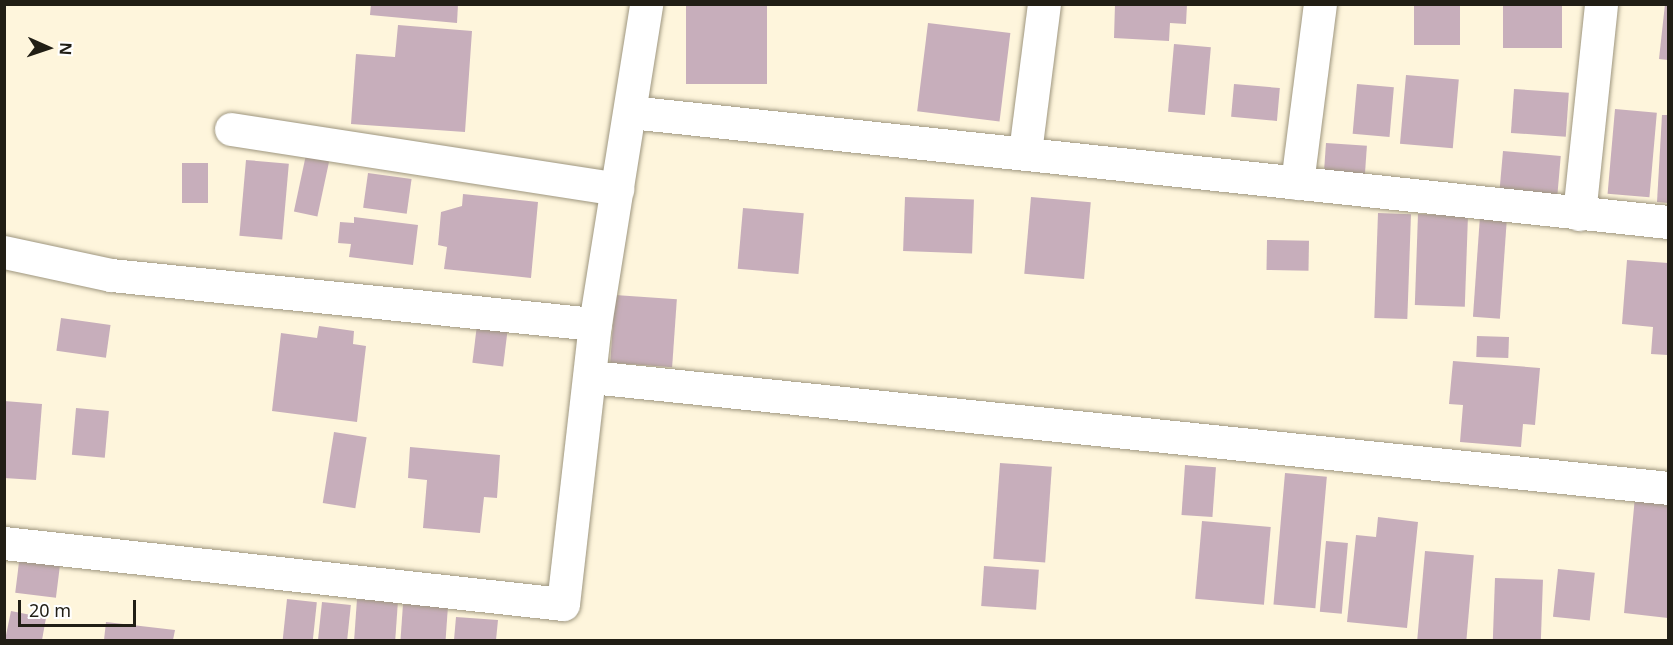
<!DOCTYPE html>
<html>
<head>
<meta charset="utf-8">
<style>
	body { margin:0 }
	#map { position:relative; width:1673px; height:645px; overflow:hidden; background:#fef5dc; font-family:"Noto Sans",sans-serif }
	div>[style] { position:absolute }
	.building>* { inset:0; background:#c7aebb; transform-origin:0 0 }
	.roads { filter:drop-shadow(0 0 2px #9e967f) drop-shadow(0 0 2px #9e967f) }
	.street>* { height:33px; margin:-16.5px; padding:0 16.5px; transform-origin:16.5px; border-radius:16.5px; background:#fff }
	span { translate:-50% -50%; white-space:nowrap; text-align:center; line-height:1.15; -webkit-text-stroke:5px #fff; paint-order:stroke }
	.frame { position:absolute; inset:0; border:6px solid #211e15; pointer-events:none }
	.north { position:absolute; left:18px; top:18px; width:60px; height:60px; -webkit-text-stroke:4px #fff; paint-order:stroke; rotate:93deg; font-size:16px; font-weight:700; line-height:24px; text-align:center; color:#211e15 }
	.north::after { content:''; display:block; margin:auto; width:21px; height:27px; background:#211e15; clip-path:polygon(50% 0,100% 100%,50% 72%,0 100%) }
	.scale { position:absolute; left:18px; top:600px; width:118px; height:27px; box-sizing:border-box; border:3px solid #211e15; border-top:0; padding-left:8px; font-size:18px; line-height:21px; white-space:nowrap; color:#211e15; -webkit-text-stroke:4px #fff; paint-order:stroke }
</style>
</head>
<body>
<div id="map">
	<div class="building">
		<div style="clip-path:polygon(371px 4px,458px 4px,457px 23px,370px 15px)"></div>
		<div style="left:686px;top:4px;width:81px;height:80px"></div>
		<div style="clip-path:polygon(1115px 4px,1187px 4px,1186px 24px,1170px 23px,1169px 41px,1114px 38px)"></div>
		<div style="left:1414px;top:4px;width:46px;height:41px"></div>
		<div style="left:1503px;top:4px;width:59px;height:44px"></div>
		<div style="clip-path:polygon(1665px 4px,1668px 4px,1668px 60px,1659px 59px)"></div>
		<div style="left:928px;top:23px;width:83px;height:89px;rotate:7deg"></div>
		<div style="clip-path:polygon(398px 25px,472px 31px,465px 132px,351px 124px,356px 54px,395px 57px)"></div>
		<div style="left:1174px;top:44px;width:37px;height:68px;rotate:5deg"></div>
		<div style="left:1406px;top:75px;width:53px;height:69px;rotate:5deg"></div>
		<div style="left:1234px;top:84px;width:46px;height:33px;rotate:5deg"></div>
		<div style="left:1357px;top:84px;width:37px;height:50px;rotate:5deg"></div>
		<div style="left:1514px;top:89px;width:55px;height:44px;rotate:4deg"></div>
		<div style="left:1615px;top:109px;width:42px;height:85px;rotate:5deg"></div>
		<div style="clip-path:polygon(1662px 115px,1668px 115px,1668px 203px,1657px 202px)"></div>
		<div style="left:1326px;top:143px;width:41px;height:36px;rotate:4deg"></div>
		<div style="left:307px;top:150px;width:24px;height:63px;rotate:12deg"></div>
		<div style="left:1503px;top:151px;width:58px;height:41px;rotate:5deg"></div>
		<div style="left:246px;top:160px;width:43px;height:76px;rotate:5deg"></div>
		<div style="left:182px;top:163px;width:26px;height:40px"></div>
		<div style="left:368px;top:173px;width:44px;height:35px;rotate:8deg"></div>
		<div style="clip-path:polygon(463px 194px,538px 202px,531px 278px,444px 269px,447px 247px,438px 245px,441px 212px,462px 206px)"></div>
		<div style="left:905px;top:197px;width:69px;height:54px;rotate:2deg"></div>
		<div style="left:1031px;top:197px;width:60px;height:77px;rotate:5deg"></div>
		<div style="left:743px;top:208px;width:61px;height:61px;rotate:5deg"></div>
		<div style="left:1378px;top:213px;width:33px;height:105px;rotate:2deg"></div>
		<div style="left:1418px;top:214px;width:50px;height:91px;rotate:2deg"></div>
		<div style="left:1480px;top:216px;width:27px;height:101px;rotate:4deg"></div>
		<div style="clip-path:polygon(354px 217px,418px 225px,413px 265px,349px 257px,351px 244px,338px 243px,340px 222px,354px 223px)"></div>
		<div style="left:1267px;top:240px;width:42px;height:30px;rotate:1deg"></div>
		<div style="clip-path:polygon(1627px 260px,1668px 263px,1668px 355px,1651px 354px,1653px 327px,1622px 324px)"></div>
		<div style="left:615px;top:295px;width:62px;height:68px;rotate:4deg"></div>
		<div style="left:61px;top:318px;width:50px;height:33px;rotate:8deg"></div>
		<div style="left:477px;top:325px;width:31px;height:38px;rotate:7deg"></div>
		<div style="clip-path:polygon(319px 326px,354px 331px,353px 344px,366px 346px,357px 422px,272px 411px,281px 333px,317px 338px)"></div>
		<div style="left:1477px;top:336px;width:32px;height:21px;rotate:2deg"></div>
		<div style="clip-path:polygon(1453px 361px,1540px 368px,1535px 425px,1523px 424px,1521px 447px,1460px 442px,1463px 405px,1449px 404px)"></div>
		<div style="clip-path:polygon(4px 401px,42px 404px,36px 480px,4px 478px)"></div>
		<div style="left:76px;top:408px;width:33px;height:47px;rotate:5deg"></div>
		<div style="left:334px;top:432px;width:33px;height:72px;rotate:9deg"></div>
		<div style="clip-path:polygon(410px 447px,500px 455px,497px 498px,484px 497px,480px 533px,423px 528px,427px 480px,408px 478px)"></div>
		<div style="left:1000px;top:463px;width:52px;height:96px;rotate:4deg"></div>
		<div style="left:1185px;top:465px;width:31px;height:50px;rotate:4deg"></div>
		<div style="left:1285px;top:473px;width:42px;height:132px;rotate:5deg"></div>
		<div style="clip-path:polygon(1635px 497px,1668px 500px,1668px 618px,1624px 613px)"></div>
		<div style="clip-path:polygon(1378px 517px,1418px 522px,1407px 628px,1347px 622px,1356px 535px,1376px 537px)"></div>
		<div style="left:1202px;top:521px;width:69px;height:78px;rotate:5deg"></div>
		<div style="left:1326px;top:541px;width:22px;height:71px;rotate:5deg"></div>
		<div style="left:1425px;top:551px;width:49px;height:89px;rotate:5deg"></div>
		<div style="left:20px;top:554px;width:41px;height:39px;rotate:7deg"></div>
		<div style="left:984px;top:566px;width:55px;height:40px;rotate:4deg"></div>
		<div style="left:1558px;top:569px;width:37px;height:48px;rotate:6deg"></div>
		<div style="left:1495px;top:578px;width:48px;height:62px;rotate:2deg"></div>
		<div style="left:287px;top:599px;width:30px;height:41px;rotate:6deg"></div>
		<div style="left:357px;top:599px;width:41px;height:41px;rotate:4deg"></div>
		<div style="left:322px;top:602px;width:29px;height:38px;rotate:6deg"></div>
		<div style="left:403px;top:604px;width:45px;height:36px;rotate:4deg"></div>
		<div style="clip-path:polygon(11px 611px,46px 618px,42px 640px,5px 640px)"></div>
		<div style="clip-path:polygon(456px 617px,498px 620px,496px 640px,454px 640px)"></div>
		<div style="clip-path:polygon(106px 622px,175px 630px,173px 640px,104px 640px)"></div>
	</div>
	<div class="roads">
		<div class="street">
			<div style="left:630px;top:112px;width:1044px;rotate:6.05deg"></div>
			<div style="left:231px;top:129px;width:391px;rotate:8.8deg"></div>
			<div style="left:1025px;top:152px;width:149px;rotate:-82.7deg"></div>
			<div style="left:1297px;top:183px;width:180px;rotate:-82.7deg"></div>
			<div style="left:1579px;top:214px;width:211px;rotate:-84deg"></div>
			<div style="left:4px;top:252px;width:109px;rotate:12.1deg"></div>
			<div style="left:111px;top:275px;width:486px;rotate:5.8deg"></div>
			<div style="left:591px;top:377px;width:1083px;rotate:5.88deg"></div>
			<div style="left:4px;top:543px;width:562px;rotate:6.23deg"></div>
			<div style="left:563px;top:604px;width:282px;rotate:-83.5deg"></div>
			<div style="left:595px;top:324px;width:324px;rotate:-80.9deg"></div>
		</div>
	</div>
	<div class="frame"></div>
	<div class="north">N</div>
	<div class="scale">20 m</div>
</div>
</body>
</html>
